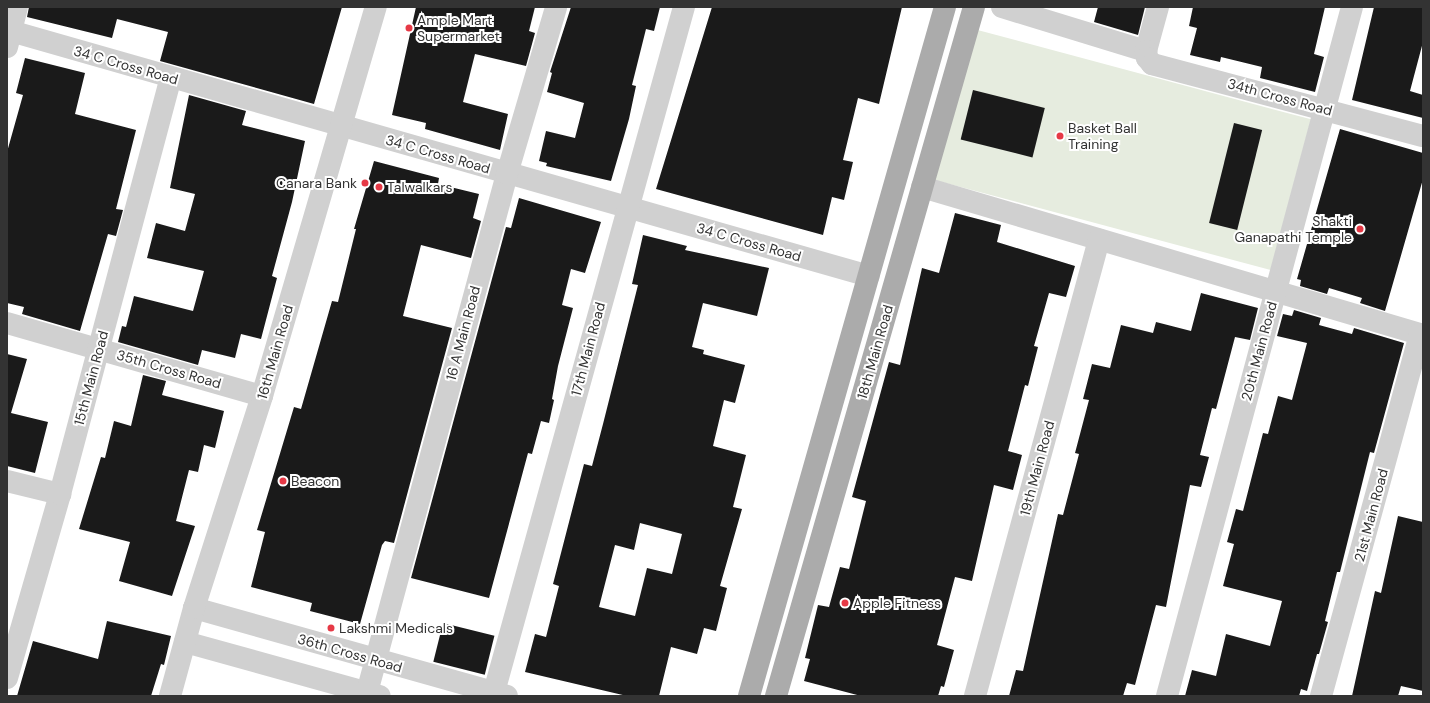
<!DOCTYPE html>
<html>
<head>
<meta charset="utf-8">
<style>
	body { margin:0 }
	#map { position:relative; width:1430px; height:703px; overflow:hidden; background:#fff; font-family:"DM Sans",sans-serif }
	div>[style] { position:absolute }
	.green>* { inset:0; background:#e6ecdf; transform-origin:0 0 }
	.building>* { inset:0; background:#1a1a1a; transform-origin:0 0 }
	.minor>* { height:22px; margin:-11px; padding:0 11px; transform-origin:11px; border-radius:11px; background:#d0d0d0 }
	.major>* { height:22px; margin:-11px; padding:0 11px; transform-origin:11px; border-radius:11px; background:#ababab }
	.dots>* { width:11px; height:11px; translate:-50% -50%; box-sizing:border-box; border:2px solid #fff; border-radius:50% }
	span { translate:-50% -50%; white-space:nowrap; text-align:center; line-height:1.15; -webkit-text-stroke:4px #fff; paint-order:stroke }
	.poi-label { font-size:14px; color:#333 }
	.left { translate:0 -50%; text-align:left }
	.right { translate:-100% -50%; text-align:right }
	.street-label { font-size:14px; color:#333 }
	.frame { position:absolute; inset:0; border:8px solid #333; pointer-events:none }
</style>
</head>
<body>
<div id="map">
	<div class="green">
		<div style="left:970px;top:28px;width:353px;height:156px;rotate:15deg"></div>
	</div>
	<div class="building">
		<div style="clip-path:polygon(29px 7px,342px 7px,314px 104px,160px 61px,168px 32px,117px 19px,112px 38px,27px 17px)"></div>
		<div style="clip-path:polygon(416px 7px,535px 7px,529px 31px,535px 33px,526px 66px,475px 54px,463px 102px,508px 114px,500px 150px,425px 129px,426px 123px,392px 115px)"></div>
		<div style="clip-path:polygon(571px 7px,660px 7px,654px 31px,646px 29px,632px 85px,636px 86px,629px 119px,611px 181px,546px 166px,547px 163px,539px 161px,546px 131px,575px 138px,584px 103px,547px 92px,552px 73px,550px 72px)"></div>
		<div style="clip-path:polygon(712px 7px,902px 7px,879px 104px,858px 98px,843px 160px,853px 162px,844px 200px,832px 197px,823px 235px,656px 189px)"></div>
		<div style="clip-path:polygon(1098px 7px,1145px 7px,1138px 35px,1094px 22px)"></div>
		<div style="clip-path:polygon(1193px 7px,1325px 7px,1314px 54px,1324px 57px,1315px 92px,1260px 78px,1262px 67px,1221px 57px,1220px 62px,1190px 55px,1197px 28px,1189px 26px)"></div>
		<div style="clip-path:polygon(1374px 7px,1423px 7px,1423px 42px,1410px 91px,1423px 95px,1423px 118px,1352px 100px)"></div>
		<div style="clip-path:polygon(25px 58px,85px 73px,75px 114px,136px 130px,116px 209px,123px 210px,116px 236px,108px 234px,80px 331px,22px 314px,24px 307px,7px 303px,7px 152px,23px 95px,16px 93px)"></div>
		<div style="left:973px;top:90px;width:74px;height:51px;rotate:14deg"></div>
		<div style="clip-path:polygon(189px 95px,246px 111px,242px 125px,305px 141px,292px 202px,272px 276px,277px 278px,261px 339px,241px 334px,235px 358px,202px 350px,198px 365px,118px 342px,122px 326px,126px 327px,134px 296px,193px 311px,204px 271px,147px 258px,156px 223px,185px 231px,195px 194px,170px 188px)"></div>
		<div style="left:1234px;top:123px;width:29px;height:103px;rotate:14deg"></div>
		<div style="clip-path:polygon(1340px 129px,1423px 153px,1423px 179px,1385px 311px,1360px 303px,1362px 298px,1329px 288px,1327px 294px,1300px 286px,1301px 280px,1297px 279px)"></div>
		<div style="clip-path:polygon(374px 161px,439px 178px,438px 184px,479px 194px,473px 218px,481px 221px,471px 258px,421px 245px,403px 316px,452px 328px,394px 543px,385px 541px,382px 545px,360px 624px,310px 611px,312px 603px,251px 587px,265px 532px,257px 530px,294px 407px,301px 409px,332px 301px,338px 302px,356px 229px,354px 229px)"></div>
		<div style="clip-path:polygon(519px 198px,601px 222px,585px 273px,571px 269px,562px 305px,573px 308px,558px 366px,552px 399px,554px 400px,549px 423px,541px 421px,532px 454px,528px 453px,489px 598px,411px 578px,506px 227px,511px 228px)"></div>
		<div style="clip-path:polygon(955px 213px,1001px 225px,997px 242px,1075px 266px,1066px 297px,1049px 293px,1034px 346px,1038px 347px,1028px 386px,1025px 385px,1008px 451px,1022px 455px,1013px 490px,994px 485px,972px 581px,955px 577px,937px 645px,954px 650px,944px 687px,941px 686px,938px 696px,861px 696px,804px 681px,810px 659px,805px 658px,818px 605px,829px 607px,840px 567px,849px 569px,866px 501px,852px 497px,889px 362px,900px 365px,922px 268px,939px 273px)"></div>
		<div style="clip-path:polygon(evenodd,643px 235px,687px 246px,685px 250px,769px 268px,757px 316px,703px 303px,692px 347px,704px 350px,703px 354px,745px 365px,735px 403px,724px 400px,713px 446px,746px 455px,733px 507px,742px 509px,720px 586px,727px 588px,716px 631px,704px 628px,697px 654px,671px 647px,659px 696px,627px 696px,525px 672px,535px 634px,546px 637px,559px 586px,553px 584px,584px 464px,592px 466px,603px 424px,638px 285px,632px 284px,643px 235px,640px 523px,682px 534px,672px 574px,647px 568px,635px 616px,599px 607px,615px 545px,634px 550px,640px 523px)"></div>
		<div style="clip-path:polygon(1201px 293px,1258px 308px,1250px 340px,1235px 337px,1216px 409px,1212px 408px,1200px 455px,1209px 457px,1201px 487px,1190px 485px,1166px 607px,1156px 605px,1135px 685px,1127px 683px,1123px 696px,1009px 696px,1016px 670px,1023px 671px,1058px 514px,1063px 515px,1079px 454px,1075px 453px,1089px 400px,1083px 399px,1092px 364px,1110px 368px,1121px 325px,1153px 333px,1156px 322px,1191px 331px)"></div>
		<div style="clip-path:polygon(1294px 310px,1321px 318px,1319px 325px,1352px 334px,1354px 328px,1404px 343px,1374px 453px,1370px 452px,1340px 572px,1337px 572px,1325px 621px,1328px 622px,1319px 654px,1317px 654px,1307px 691px,1301px 689px,1299px 696px,1185px 696px,1192px 670px,1216px 676px,1226px 634px,1270px 646px,1282px 601px,1223px 586px,1234px 544px,1227px 542px,1236px 509px,1243px 511px,1263px 433px,1268px 434px,1278px 396px,1292px 400px,1307px 343px,1277px 336px,1283px 314px,1292px 316px)"></div>
		<div style="clip-path:polygon(7px 354px,27px 359px,11px 413px,48px 422px,35px 473px,7px 466px)"></div>
		<div style="clip-path:polygon(143px 375px,166px 381px,162px 395px,224px 411px,215px 448px,204px 445px,198px 472px,189px 470px,176px 521px,195px 526px,172px 596px,119px 581px,130px 542px,79px 529px,101px 457px,105px 458px,114px 421px,131px 426px)"></div>
		<div style="clip-path:polygon(1398px 516px,1423px 522px,1423px 691px,1401px 686px,1398px 696px,1352px 696px,1375px 591px,1381px 593px)"></div>
		<div style="clip-path:polygon(107px 621px,171px 636px,164px 665px,161px 664px,151px 696px,17px 696px,33px 641px,98px 659px)"></div>
		<div style="left:443px;top:623px;width:53px;height:40px;rotate:14deg"></div>
	</div>
	<div class="minor">
		<div style="left:1002px;top:7px;width:151px;rotate:17deg"></div>
		<div style="left:1158px;top:7px;width:46px;rotate:105.3deg"></div>
		<div style="left:1146px;top:51px;width:7px;rotate:82deg"></div>
		<div style="left:1147px;top:58px;width:8px;rotate:50deg"></div>
		<div style="left:1152px;top:64px;width:280px;rotate:14.9deg"></div>
		<div style="left:7px;top:30px;width:896px;rotate:15.93deg"></div>
		<div style="left:7px;top:47px;width:41px;rotate:-76deg"></div>
		<div style="left:922px;top:187px;width:522px;rotate:16.46deg"></div>
		<div style="left:7px;top:323px;width:265px;rotate:16deg"></div>
		<div style="left:7px;top:481px;width:55px;rotate:13.8deg"></div>
		<div style="left:194px;top:608px;width:325px;rotate:15.7deg"></div>
		<div style="left:185px;top:642px;width:202px;rotate:15.5deg"></div>
		<div style="left:7px;top:678px;width:191px;rotate:-73.9deg"></div>
		<div style="left:60px;top:494px;width:431px;rotate:-75.1deg"></div>
		<div style="left:494px;top:692px;width:711px;rotate:-74.5deg"></div>
		<div style="left:170px;top:696px;width:91px;rotate:-74.7deg"></div>
		<div style="left:194px;top:608px;width:223px;rotate:-72.2deg"></div>
		<div style="left:262px;top:396px;width:405px;rotate:-73.7deg"></div>
		<div style="left:366px;top:696px;width:541px;rotate:-74.88deg"></div>
		<div style="left:507px;top:174px;width:174px;rotate:-73.6deg"></div>
		<div style="left:975px;top:696px;width:473px;rotate:-74.8deg"></div>
		<div style="left:1167px;top:696px;width:713px;rotate:-74.97deg"></div>
		<div style="left:1321px;top:696px;width:375px;rotate:-74.7deg"></div>
	</div>
	<div class="major">
		<div style="left:749px;top:696px;width:716px;rotate:-74.12deg"></div>
		<div style="left:776px;top:696px;width:717px;rotate:-73.97deg"></div>
	</div>
	<div class="dots">
		<div style="left:409px;top:28px;background:#e63946"></div>
		<div style="left:1060px;top:136px;background:#e63946"></div>
		<div style="left:365px;top:183px;background:#e63946"></div>
		<div style="left:379px;top:187px;background:#e63946"></div>
		<div style="left:1360px;top:229px;background:#e63946"></div>
		<div style="left:283px;top:481px;background:#e63946"></div>
		<div style="left:845px;top:603px;background:#e63946"></div>
		<div style="left:331px;top:628px;background:#e63946"></div>
	</div>
	<div class="poi-label">
		<span class="left" style="left:417px;top:28px">Ample Mart<br>Supermarket</span>
		<span class="left" style="left:1068px;top:136px">Basket Ball<br>Training</span>
		<span class="right" style="left:357px;top:183px">Canara Bank</span>
		<span class="left" style="left:387px;top:187px">Talwalkars</span>
		<span class="right" style="left:1352px;top:229px">Shakti<br>Ganapathi Temple</span>
		<span class="left" style="left:291px;top:481px">Beacon</span>
		<span class="left" style="left:853px;top:603px">Apple Fitness</span>
		<span class="left" style="left:339px;top:628px">Lakshmi Medicals</span>
	</div>
	<div class="street-label">
		<span style="left:126px;top:65px;rotate:16deg">34 C Cross Road</span>
		<span style="left:1280px;top:97px;rotate:15deg">34th Cross Road</span>
		<span style="left:438px;top:154px;rotate:16deg">34 C Cross Road</span>
		<span style="left:749px;top:242px;rotate:16deg">34 C Cross Road</span>
		<span style="left:463px;top:333px;rotate:-75deg">16 A Main Road</span>
		<span style="left:588px;top:349px;rotate:-75deg">17th Main Road</span>
		<span style="left:1259px;top:351px;rotate:-75deg">20th Main Road</span>
		<span style="left:275px;top:352px;rotate:-74deg">16th Main Road</span>
		<span style="left:875px;top:352px;rotate:-74deg">18th Main Road</span>
		<span style="left:169px;top:369px;rotate:16deg">35th Cross Road</span>
		<span style="left:91px;top:378px;rotate:-75deg">15th Main Road</span>
		<span style="left:1037px;top:468px;rotate:-75deg">19th Main Road</span>
		<span style="left:1371px;top:515px;rotate:-75deg">21st Main Road</span>
		<span style="left:350px;top:653px;rotate:16deg">36th Cross Road</span>
	</div>
	<div class="frame"></div>
</div>
</body>
</html>
